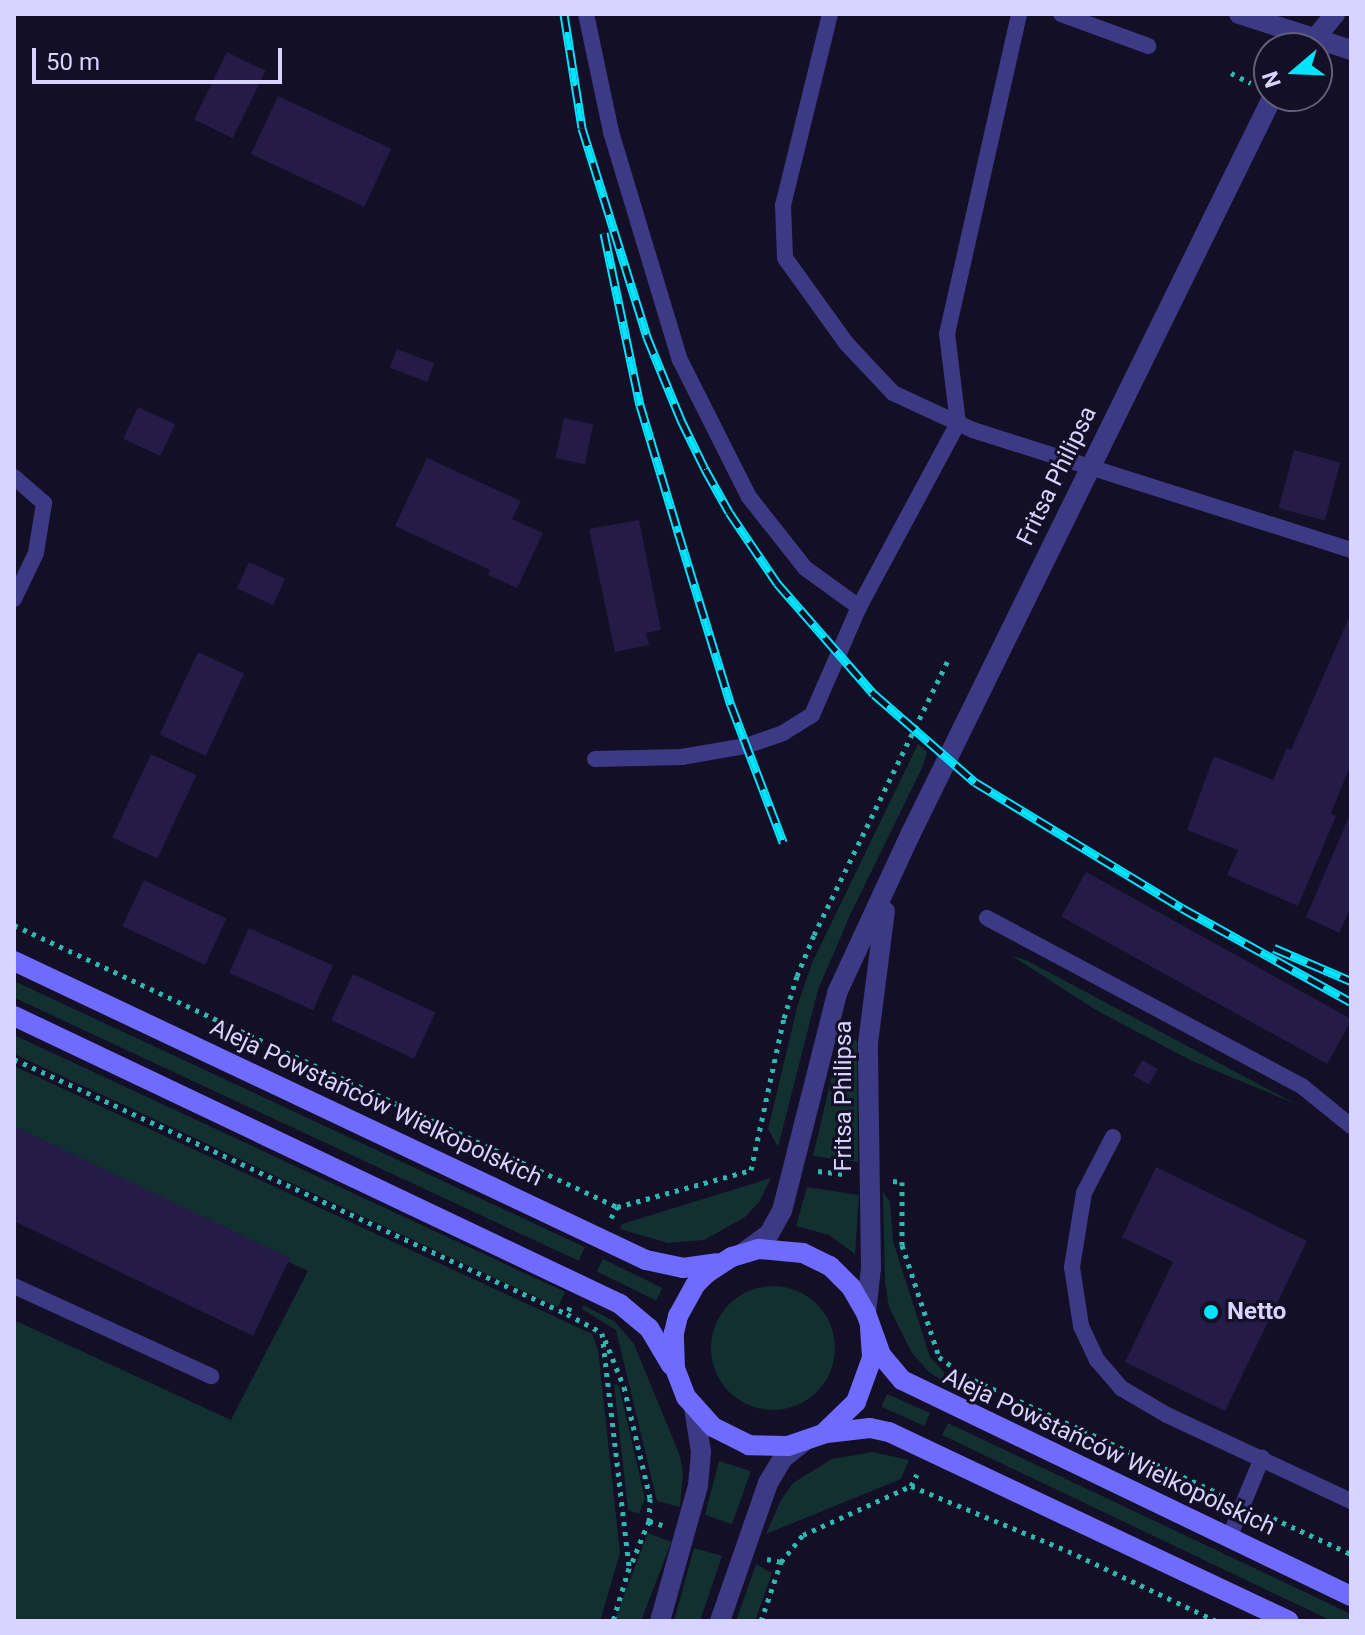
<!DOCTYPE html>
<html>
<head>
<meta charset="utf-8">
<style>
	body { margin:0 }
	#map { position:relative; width:1365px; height:1635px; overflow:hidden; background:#130f26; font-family:Roboto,sans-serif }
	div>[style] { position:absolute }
	.green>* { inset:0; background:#12302f; transform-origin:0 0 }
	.round { border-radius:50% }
	.building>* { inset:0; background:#241b47; transform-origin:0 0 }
	.path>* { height:5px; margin-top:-2.5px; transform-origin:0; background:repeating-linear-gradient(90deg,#2fb8b0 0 4px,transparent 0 10px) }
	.service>* { height:16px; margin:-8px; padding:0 8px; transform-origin:8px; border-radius:8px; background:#3d3a85 }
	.minor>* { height:20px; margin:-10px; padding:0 10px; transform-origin:10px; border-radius:10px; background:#3d3a85 }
	.tertiary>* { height:20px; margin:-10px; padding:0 10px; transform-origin:10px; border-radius:10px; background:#3d3a85 }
	.secondary>* { height:20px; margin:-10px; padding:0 10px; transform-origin:10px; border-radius:10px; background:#6f6bff }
	.rail>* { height:9px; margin-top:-4.5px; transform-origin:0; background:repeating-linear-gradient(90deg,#130f26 0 18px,#00e5ff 0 36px); box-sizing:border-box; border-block:2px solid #00e5ff }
	.dots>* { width:22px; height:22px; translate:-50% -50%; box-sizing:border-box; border:4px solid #130f26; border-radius:50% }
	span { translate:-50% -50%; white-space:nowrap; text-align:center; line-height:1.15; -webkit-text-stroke:6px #130f26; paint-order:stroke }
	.street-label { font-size:24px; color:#d9d4ff }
	.poi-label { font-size:24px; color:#d9d4ff; font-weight:700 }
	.left { translate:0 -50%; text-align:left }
	.frame { position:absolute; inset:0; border:16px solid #d9d4ff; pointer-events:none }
	.north { position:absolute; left:1253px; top:32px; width:80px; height:80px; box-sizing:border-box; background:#130f26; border:2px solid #625e7d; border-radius:50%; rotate:251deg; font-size:22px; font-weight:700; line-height:32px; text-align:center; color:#d9d4ff }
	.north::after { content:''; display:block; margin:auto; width:28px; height:36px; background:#00e5ff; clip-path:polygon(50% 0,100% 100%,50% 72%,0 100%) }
	.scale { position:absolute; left:32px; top:48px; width:250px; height:36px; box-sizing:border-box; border:4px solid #d9d4ff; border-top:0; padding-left:10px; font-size:24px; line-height:28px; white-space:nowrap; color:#d9d4ff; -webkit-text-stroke:6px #130f26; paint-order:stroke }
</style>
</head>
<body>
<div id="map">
	<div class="green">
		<div style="clip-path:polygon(918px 744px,927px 752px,922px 768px,851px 913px,818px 990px,778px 1147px,768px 1129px,798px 1004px,812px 963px)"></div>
		<div style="clip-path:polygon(1012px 956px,1026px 960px,1296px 1104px,1190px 1060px,1096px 1010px)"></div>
		<div style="left:14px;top:981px;width:630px;height:15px;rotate:25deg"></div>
		<div style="left:14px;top:1035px;width:608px;height:17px;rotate:25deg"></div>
		<div style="clip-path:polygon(851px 1036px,857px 1042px,858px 1162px,813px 1156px,841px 1037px)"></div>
		<div style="clip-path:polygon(14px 1066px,592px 1334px,598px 1349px,620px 1553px,600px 1621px,14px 1621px,14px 1320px,231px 1420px,308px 1271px,14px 1132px)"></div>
		<div style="clip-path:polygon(771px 1178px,759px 1202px,745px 1217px,704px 1240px,668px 1243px,620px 1229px,622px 1224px)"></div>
		<div style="clip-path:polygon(807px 1187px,859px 1195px,855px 1254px,829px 1235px,796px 1226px)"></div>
		<div style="clip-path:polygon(883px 1192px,890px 1202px,893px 1241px,930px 1357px,944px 1372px,944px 1382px,929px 1372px,912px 1353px,889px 1307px,885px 1281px)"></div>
		<div style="left:603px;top:1259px;width:66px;height:14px;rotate:26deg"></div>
		<div class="round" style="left:711px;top:1286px;width:124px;height:124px"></div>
		<div style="clip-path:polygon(583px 1305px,614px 1321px,634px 1344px,680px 1456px,683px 1473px,680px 1507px,657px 1501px,616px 1330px,582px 1309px)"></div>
		<div style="clip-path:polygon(614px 1384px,619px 1386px,645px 1499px,639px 1514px,628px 1510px)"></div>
		<div style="left:887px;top:1394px;width:47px;height:14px;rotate:24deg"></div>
		<div style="clip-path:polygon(948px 1423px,1351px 1614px,1351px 1621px,1332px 1621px,942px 1435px)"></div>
		<div style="clip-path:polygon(872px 1452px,909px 1460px,901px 1479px,766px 1534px,781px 1500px,793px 1483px,832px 1459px)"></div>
		<div style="clip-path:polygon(719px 1461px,751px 1471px,732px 1524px,705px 1515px)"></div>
		<div style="left:648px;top:1533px;width:25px;height:92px;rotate:21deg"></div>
		<div style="clip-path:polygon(694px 1548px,722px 1556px,700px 1621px,674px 1621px)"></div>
		<div style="clip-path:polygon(756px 1564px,772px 1573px,755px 1621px,736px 1621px)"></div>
	</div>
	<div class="building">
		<div style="left:227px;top:52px;width:43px;height:75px;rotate:26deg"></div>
		<div style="left:278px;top:96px;width:125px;height:64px;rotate:25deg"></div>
		<div style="left:397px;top:349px;width:40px;height:20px;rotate:21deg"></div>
		<div style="left:138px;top:407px;width:41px;height:35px;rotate:25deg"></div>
		<div style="left:564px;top:418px;width:30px;height:41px;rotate:12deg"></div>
		<div style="left:1294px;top:450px;width:48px;height:60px;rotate:15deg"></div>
		<div style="clip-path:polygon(427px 458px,521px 501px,512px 519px,543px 533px,517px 588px,488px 575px,490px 570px,395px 526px)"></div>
		<div style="clip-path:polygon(639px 520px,661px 630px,646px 633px,649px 645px,615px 652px,589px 529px)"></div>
		<div style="left:249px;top:562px;width:40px;height:29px;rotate:25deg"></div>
		<div style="clip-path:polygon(1351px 613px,1351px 764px,1331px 813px,1336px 816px,1298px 906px,1227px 875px,1238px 850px,1187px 830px,1214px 756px,1273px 780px,1287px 748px,1291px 750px)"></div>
		<div style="left:198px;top:652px;width:51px;height:91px;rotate:25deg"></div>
		<div style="left:151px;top:754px;width:50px;height:92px;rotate:25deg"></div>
		<div style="clip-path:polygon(1351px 812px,1351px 907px,1339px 933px,1306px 917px)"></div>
		<div style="left:1086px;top:872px;width:304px;height:51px;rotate:29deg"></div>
		<div style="left:144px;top:880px;width:91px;height:51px;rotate:25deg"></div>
		<div style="left:249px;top:928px;width:92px;height:49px;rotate:24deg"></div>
		<div style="left:353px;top:974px;width:91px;height:51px;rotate:25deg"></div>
		<div style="left:1142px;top:1060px;width:18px;height:18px;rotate:29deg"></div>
		<div style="clip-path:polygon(14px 1126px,290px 1258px,253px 1336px,14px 1221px)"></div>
		<div style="clip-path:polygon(1156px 1167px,1307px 1241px,1225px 1411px,1125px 1362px,1173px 1262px,1122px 1237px)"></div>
	</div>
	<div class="path">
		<div style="left:1231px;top:73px;width:22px;rotate:27deg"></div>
		<div style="left:14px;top:925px;width:666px;rotate:25.06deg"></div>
		<div style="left:14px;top:1059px;width:609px;rotate:24.76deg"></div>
		<div style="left:818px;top:1171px;width:25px;rotate:7deg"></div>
		<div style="left:893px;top:1181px;width:9px;rotate:6deg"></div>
		<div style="left:902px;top:1182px;width:63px;rotate:90deg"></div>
		<div style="left:902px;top:1245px;width:118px;rotate:71.7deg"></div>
		<div style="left:939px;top:1357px;width:32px;rotate:36deg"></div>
		<div style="left:965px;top:1376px;width:283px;rotate:24.8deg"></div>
		<div style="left:611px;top:1218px;width:13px;rotate:-61deg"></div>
		<div style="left:617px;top:1207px;width:139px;rotate:-15.4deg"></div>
		<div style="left:751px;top:1170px;width:156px;rotate:-77.8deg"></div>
		<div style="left:784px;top:1018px;width:44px;rotate:-72.8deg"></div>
		<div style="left:797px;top:976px;width:44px;rotate:-67.5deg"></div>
		<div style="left:814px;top:935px;width:306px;rotate:-64deg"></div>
		<div style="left:570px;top:1307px;width:8px;rotate:113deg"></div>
		<div style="left:567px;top:1314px;width:40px;rotate:28deg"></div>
		<div style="left:602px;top:1333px;width:237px;rotate:83.4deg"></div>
		<div style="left:629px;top:1568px;width:55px;rotate:106.8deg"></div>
		<div style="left:605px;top:1340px;width:51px;rotate:68deg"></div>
		<div style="left:624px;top:1387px;width:114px;rotate:76.8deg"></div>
		<div style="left:650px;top:1498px;width:23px;rotate:92deg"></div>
		<div style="left:649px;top:1521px;width:50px;rotate:112.4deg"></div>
		<div style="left:911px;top:1486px;width:170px;rotate:22.5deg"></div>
		<div style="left:1068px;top:1551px;width:164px;rotate:25.3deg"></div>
		<div style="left:1264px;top:1514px;width:96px;rotate:24.7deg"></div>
		<div style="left:649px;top:1521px;width:14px;rotate:17deg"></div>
		<div style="left:767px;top:1559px;width:14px;rotate:12deg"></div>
		<div style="left:781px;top:1562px;width:35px;rotate:-51deg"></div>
		<div style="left:803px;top:1535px;width:119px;rotate:-24.4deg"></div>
		<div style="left:911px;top:1486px;width:13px;rotate:-63deg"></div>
		<div style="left:761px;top:1621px;width:62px;rotate:-71.3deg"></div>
	</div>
	<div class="service">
		<div style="left:586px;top:14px;width:121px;rotate:78deg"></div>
		<div style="left:611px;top:132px;width:238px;rotate:73.2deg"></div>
		<div style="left:680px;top:360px;width:153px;rotate:63.3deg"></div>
		<div style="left:749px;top:497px;width:90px;rotate:51.7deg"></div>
		<div style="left:805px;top:568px;width:67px;rotate:35.8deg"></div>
		<div style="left:830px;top:14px;width:197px;rotate:103.8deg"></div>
		<div style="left:783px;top:205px;width:53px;rotate:87.8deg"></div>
		<div style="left:785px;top:258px;width:105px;rotate:54.3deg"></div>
		<div style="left:846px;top:343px;width:69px;rotate:46.8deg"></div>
		<div style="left:893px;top:393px;width:88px;rotate:24.8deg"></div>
		<div style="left:973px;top:430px;width:397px;rotate:17.6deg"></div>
		<div style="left:1061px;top:14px;width:93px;rotate:20.2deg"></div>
		<div style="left:14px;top:477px;width:40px;rotate:41deg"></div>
		<div style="left:44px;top:503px;width:51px;rotate:99.1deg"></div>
		<div style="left:36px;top:553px;width:51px;rotate:115.6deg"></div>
		<div style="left:595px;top:759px;width:87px;rotate:-1.3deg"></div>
		<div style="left:682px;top:757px;width:65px;rotate:-9.8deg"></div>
		<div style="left:746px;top:746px;width:39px;rotate:-19deg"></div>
		<div style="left:783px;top:733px;width:34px;rotate:-32deg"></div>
		<div style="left:812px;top:715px;width:118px;rotate:-66.5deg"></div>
		<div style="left:859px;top:607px;width:209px;rotate:-61.7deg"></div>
		<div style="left:958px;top:423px;width:90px;rotate:-97deg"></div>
		<div style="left:947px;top:334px;width:328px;rotate:-77.3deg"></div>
		<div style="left:987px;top:918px;width:358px;rotate:28.1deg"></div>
		<div style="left:1303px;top:1087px;width:62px;rotate:39.1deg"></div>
		<div style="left:1113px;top:1137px;width:63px;rotate:117.4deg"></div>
		<div style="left:1084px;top:1193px;width:75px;rotate:99.2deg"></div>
		<div style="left:1072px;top:1267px;width:60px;rotate:81.3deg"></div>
		<div style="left:1081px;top:1326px;width:38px;rotate:65deg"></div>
		<div style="left:1097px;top:1360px;width:37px;rotate:49deg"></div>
		<div style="left:1121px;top:1388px;width:53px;rotate:30.4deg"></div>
		<div style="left:1167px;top:1415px;width:203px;rotate:25.1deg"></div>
		<div style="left:14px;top:1286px;width:217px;rotate:24.6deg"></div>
		<div style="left:1229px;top:1538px;width:87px;rotate:-67.6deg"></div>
	</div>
	<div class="minor">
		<div style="left:1239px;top:14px;width:118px;rotate:17.8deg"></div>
	</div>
	<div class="tertiary">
		<div style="left:1307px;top:48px;width:44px;rotate:-50.5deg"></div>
		<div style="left:744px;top:1252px;width:31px;rotate:-36deg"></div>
		<div style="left:769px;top:1234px;width:26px;rotate:-61deg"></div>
		<div style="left:782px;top:1211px;width:225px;rotate:-75.8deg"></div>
		<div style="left:837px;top:993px;width:176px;rotate:-65.2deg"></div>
		<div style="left:911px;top:833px;width:821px;rotate:-63.84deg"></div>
		<div style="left:866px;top:1313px;width:45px;rotate:-83.7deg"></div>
		<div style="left:871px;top:1268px;width:225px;rotate:-90.8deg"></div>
		<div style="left:868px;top:1043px;width:133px;rotate:-82.7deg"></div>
		<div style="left:660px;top:1621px;width:140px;rotate:-74.3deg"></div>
		<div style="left:698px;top:1486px;width:34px;rotate:-85deg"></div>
		<div style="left:701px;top:1452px;width:45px;rotate:-99deg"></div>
		<div style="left:720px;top:1621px;width:146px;rotate:-70.8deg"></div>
		<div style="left:768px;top:1483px;width:29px;rotate:-59deg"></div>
		<div style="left:783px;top:1458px;width:24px;rotate:-38deg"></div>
	</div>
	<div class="secondary">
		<div style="left:14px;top:961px;width:699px;rotate:25.32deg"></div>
		<div style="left:646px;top:1260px;width:38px;rotate:12deg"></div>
		<div style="left:683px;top:1268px;width:34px;rotate:-8deg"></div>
		<div style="left:14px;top:1016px;width:671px;rotate:25.42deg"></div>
		<div style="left:620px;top:1304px;width:38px;rotate:40deg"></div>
		<div style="left:649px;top:1328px;width:43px;rotate:59.3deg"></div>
		<div style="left:870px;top:1328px;width:30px;rotate:86deg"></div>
		<div style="left:872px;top:1358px;width:47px;rotate:110deg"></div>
		<div style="left:856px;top:1402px;width:46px;rotate:135.9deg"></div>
		<div style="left:823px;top:1434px;width:37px;rotate:161deg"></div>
		<div style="left:788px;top:1446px;width:39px;rotate:-179deg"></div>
		<div style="left:749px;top:1445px;width:40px;rotate:-153.4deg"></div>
		<div style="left:713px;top:1427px;width:40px;rotate:-132deg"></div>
		<div style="left:686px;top:1397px;width:31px;rotate:-111deg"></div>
		<div style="left:675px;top:1368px;width:35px;rotate:-92deg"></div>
		<div style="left:674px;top:1333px;width:17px;rotate:-77deg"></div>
		<div style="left:678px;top:1316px;width:35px;rotate:-61deg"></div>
		<div style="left:695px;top:1285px;width:17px;rotate:-45deg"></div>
		<div style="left:707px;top:1273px;width:30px;rotate:-33deg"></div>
		<div style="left:732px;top:1257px;width:28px;rotate:-17deg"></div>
		<div style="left:759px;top:1249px;width:44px;rotate:5.2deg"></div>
		<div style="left:803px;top:1253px;width:30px;rotate:26deg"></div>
		<div style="left:830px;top:1266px;width:30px;rotate:45deg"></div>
		<div style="left:851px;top:1287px;width:30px;rotate:60deg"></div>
		<div style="left:866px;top:1313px;width:45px;rotate:70.3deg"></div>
		<div style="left:881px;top:1355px;width:33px;rotate:50deg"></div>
		<div style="left:902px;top:1380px;width:498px;rotate:25.7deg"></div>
		<div style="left:827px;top:1433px;width:43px;rotate:-6.6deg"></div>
		<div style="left:870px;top:1428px;width:19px;rotate:12deg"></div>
		<div style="left:889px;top:1432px;width:442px;rotate:25.3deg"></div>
	</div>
	<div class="rail">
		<div style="left:564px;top:14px;width:115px;rotate:81deg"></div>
		<div style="left:582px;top:128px;width:219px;rotate:72.7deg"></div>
		<div style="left:647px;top:337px;width:90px;rotate:67.7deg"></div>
		<div style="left:681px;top:420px;width:55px;rotate:63.9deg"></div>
		<div style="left:705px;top:469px;width:49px;rotate:60.8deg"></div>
		<div style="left:729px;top:512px;width:86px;rotate:55.9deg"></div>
		<div style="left:777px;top:583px;width:147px;rotate:48.9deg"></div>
		<div style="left:874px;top:694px;width:134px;rotate:41.1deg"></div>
		<div style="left:975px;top:782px;width:242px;rotate:31.3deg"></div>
		<div style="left:1182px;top:908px;width:193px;rotate:29.1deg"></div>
		<div style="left:604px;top:233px;width:176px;rotate:78.2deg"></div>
		<div style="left:640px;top:405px;width:133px;rotate:73.3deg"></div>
		<div style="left:678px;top:532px;width:181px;rotate:73deg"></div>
		<div style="left:731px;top:705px;width:147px;rotate:69.2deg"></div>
		<div style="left:1274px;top:948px;width:84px;rotate:23.2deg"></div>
	</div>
	<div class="dots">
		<div style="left:1211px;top:1312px;background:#00e5ff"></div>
	</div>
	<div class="street-label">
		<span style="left:1057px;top:476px;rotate:-64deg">Fritsa Philipsa</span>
		<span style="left:844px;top:1096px;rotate:-90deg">Fritsa Philipsa</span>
		<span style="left:376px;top:1103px;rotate:25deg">Aleja Powstańców Wielkopolskich</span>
		<span style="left:1109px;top:1452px;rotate:25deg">Aleja Powstańców Wielkopolskich</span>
	</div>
	<div class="poi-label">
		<span class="left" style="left:1227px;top:1312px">Netto</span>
	</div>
	<div class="frame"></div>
	<div class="north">N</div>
	<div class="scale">50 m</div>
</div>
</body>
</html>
